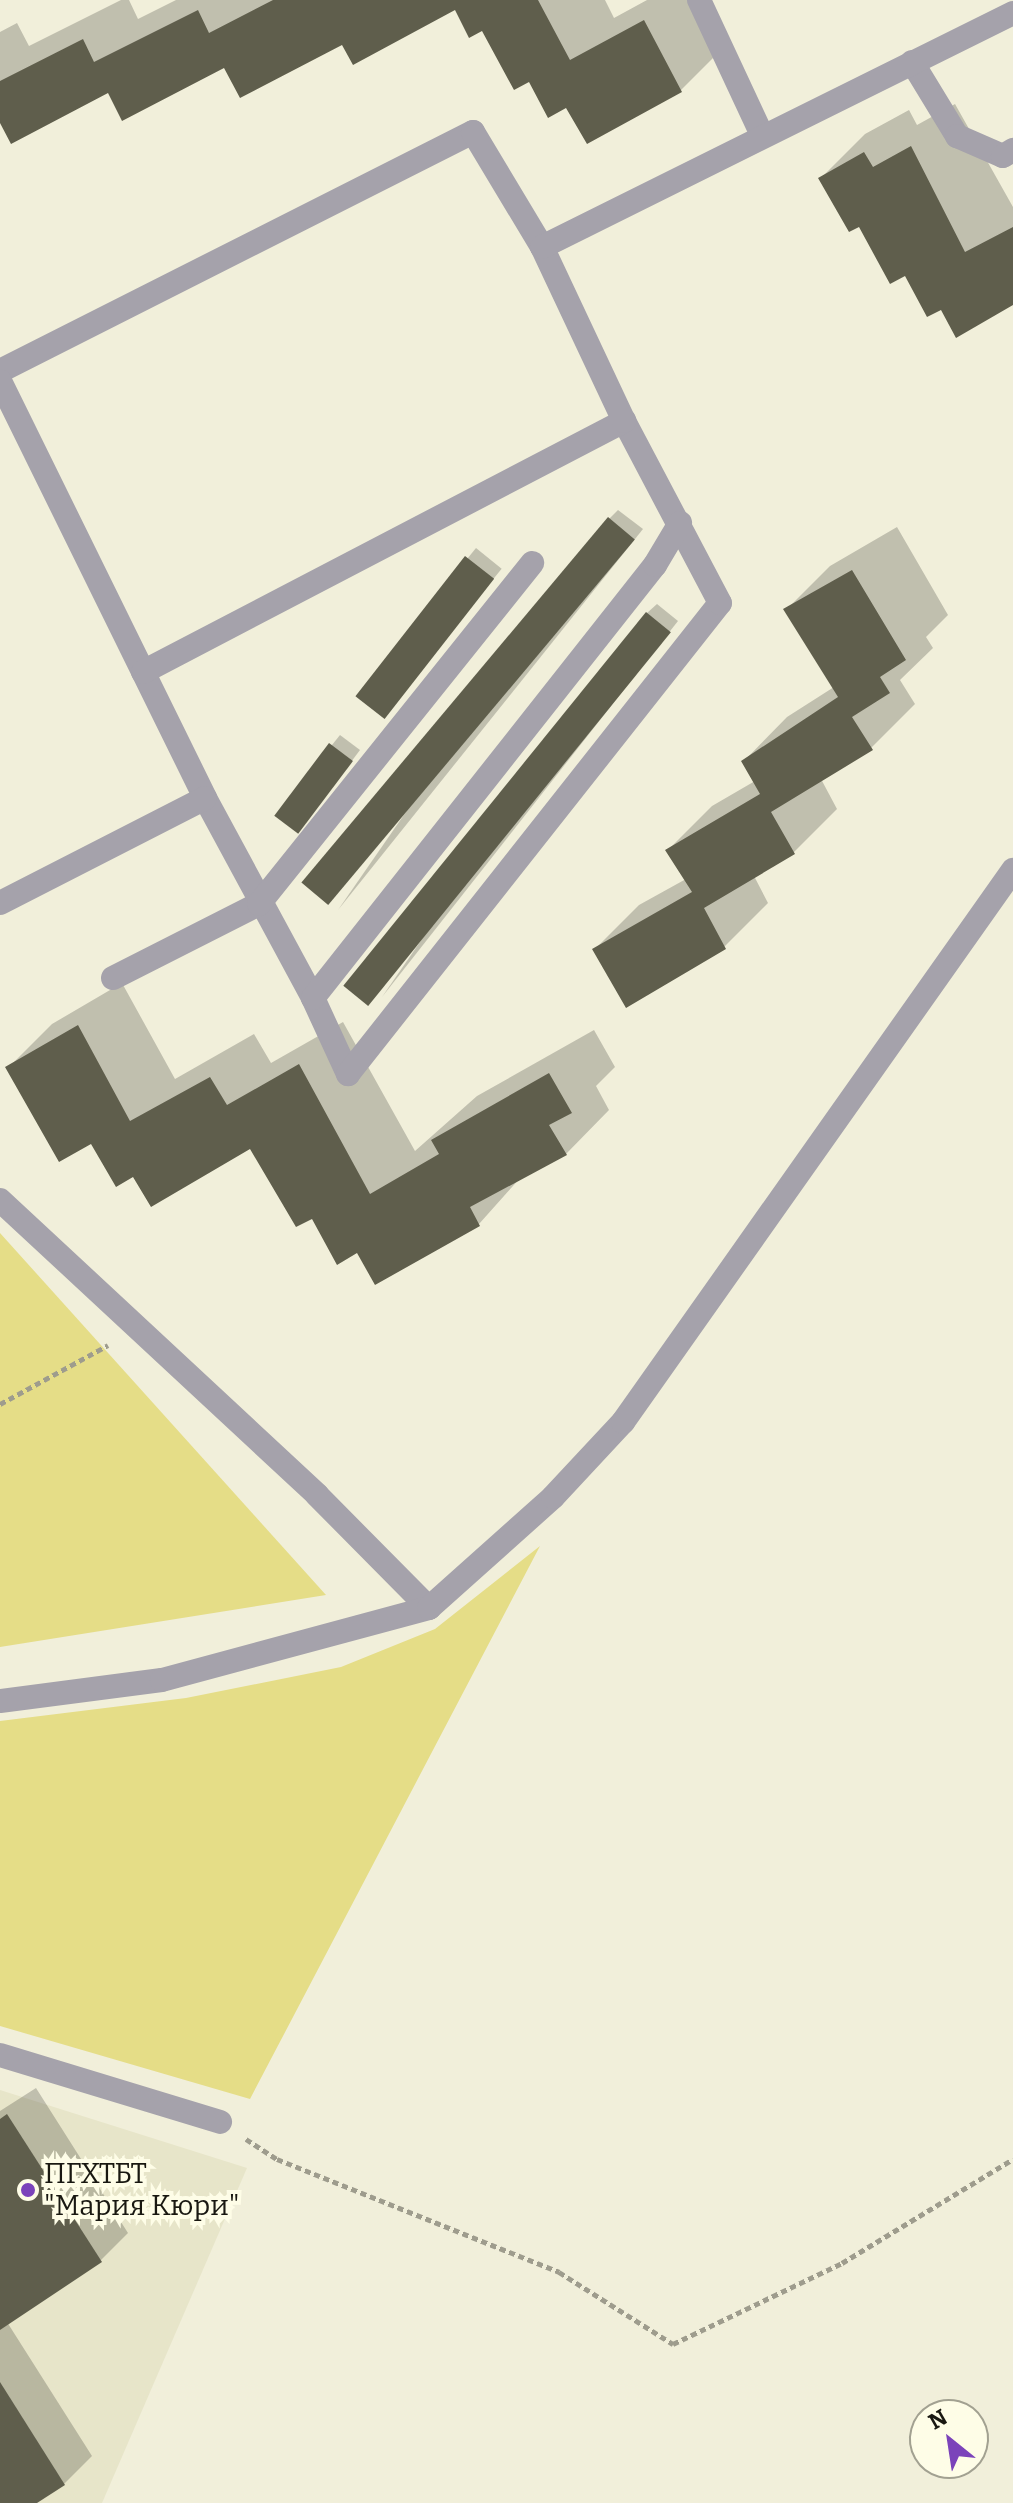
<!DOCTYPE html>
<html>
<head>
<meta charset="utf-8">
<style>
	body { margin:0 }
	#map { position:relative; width:1013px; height:2503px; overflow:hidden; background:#f1efda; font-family:Bitter,serif }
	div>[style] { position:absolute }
	.built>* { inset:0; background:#e7e5c9 }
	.green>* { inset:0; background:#e5dd87 }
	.shadow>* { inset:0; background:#0003; transform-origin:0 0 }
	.building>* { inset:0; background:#5f5e4c; transform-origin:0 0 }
	.path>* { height:5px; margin-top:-2.5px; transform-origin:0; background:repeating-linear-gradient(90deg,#9e9c8d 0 6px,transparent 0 10px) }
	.minor>* { height:24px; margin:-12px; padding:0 12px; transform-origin:12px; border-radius:12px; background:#a5a2ab }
	.dots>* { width:22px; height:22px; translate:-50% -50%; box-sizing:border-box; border:4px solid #fefde7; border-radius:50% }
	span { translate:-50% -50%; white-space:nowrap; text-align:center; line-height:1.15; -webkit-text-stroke:8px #fefde7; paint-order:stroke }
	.poi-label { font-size:28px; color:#191811 }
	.left { translate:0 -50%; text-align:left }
	.north { position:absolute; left:909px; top:2399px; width:80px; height:80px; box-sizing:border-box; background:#fefde7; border:2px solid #a2a191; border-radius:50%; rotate:330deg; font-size:22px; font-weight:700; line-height:32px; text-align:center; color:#191811 }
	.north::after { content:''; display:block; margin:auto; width:28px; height:36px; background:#7b43ba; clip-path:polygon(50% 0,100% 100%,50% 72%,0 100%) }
</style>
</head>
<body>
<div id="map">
	<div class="built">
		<div style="clip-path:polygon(0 2090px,247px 2168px,102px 2503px,0 2503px)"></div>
	</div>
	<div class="green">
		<div style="clip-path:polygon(0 1233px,326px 1595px,0 1647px)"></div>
		<div style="clip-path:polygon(540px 1546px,250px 2099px,0 2026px,0 1721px,186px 1698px,341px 1667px,435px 1629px)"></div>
	</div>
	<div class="shadow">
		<div style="clip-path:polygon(121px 0,129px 0,138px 19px,176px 0,605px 0,614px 18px,647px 0,700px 0,725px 46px,681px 90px,567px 105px,530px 80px,483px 28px,455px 7px,343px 42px,109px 90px,0 119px,0 32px,17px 23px,29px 46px)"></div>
		<div style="clip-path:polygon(955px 104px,1013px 207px,1013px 303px,942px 307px,821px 178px,865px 134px,909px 110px,917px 125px)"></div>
		<div style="clip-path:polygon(618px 510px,643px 529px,338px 910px,609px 519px)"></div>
		<div style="clip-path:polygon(897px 527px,948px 615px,926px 637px,933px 648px,900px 680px,915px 704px,871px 748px,821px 779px,837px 809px,793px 853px,754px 876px,768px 903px,724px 947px,595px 949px,639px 905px,686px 879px,668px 850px,712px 806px,755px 781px,744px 761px,787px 717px,834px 687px,786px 610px,830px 566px)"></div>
		<div style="left:476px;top:548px;width:33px;height:189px;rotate:39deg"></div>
		<div style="clip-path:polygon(657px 604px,678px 621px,382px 997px,647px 613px)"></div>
		<div style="clip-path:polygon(340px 735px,360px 750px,306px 822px,276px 815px)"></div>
		<div style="clip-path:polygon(122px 983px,175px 1079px,254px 1034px,271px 1063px,343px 1022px,415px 1151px,477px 1096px,594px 1030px,615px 1067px,596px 1086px,609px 1110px,566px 1154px,521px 1177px,479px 1224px,313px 1216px,251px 1146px,133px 1174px,8px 1068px,52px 1024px)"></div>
		<div style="clip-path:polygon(36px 2088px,128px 2233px,101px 2260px,7px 2322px,92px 2456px,64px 2484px,34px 2503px,0 2503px,0 2111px)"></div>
	</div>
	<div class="building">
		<div style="clip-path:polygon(273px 0,538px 0,570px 60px,644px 20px,682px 92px,587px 144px,566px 108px,548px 118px,529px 82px,514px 90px,482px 31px,469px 38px,455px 10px,353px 65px,342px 45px,240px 98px,224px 68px,122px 121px,108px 93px,11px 144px,0 123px,0 81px,83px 39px,94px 62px,198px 10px,209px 33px)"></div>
		<div style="clip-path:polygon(911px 146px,965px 252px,1013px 227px,1013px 305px,956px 338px,941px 310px,927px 317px,905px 276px,890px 284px,859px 227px,849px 232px,818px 178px,864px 152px,873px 167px)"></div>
		<div style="left:608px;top:517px;width:35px;height:477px;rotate:40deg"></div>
		<div style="left:465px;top:556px;width:37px;height:178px;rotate:38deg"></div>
		<div style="clip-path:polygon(852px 570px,906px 660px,880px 677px,890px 693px,852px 717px,873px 750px,771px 812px,795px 854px,704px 908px,726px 949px,626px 1008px,592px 949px,692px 892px,665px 850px,760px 794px,741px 761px,838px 697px,783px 609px)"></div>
		<div style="left:646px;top:612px;width:32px;height:481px;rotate:39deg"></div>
		<div style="left:329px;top:743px;width:30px;height:91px;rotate:37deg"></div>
		<div style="clip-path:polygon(78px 1025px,130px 1121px,210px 1077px,227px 1105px,299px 1064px,370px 1194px,439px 1154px,431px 1140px,549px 1073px,572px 1113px,549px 1125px,567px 1155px,470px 1207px,480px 1226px,375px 1285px,357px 1253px,337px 1265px,312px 1219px,296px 1227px,250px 1149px,151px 1207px,133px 1177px,116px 1187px,91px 1144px,59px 1162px,5px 1067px)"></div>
		<div style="clip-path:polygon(7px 2114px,102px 2262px,0 2330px,0 2119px)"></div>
		<div style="clip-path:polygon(0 2382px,65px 2485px,37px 2503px,0 2503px)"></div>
	</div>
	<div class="path">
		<div style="left:0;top:1404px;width:123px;rotate:-28.6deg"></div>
		<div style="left:246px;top:2139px;width:37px;rotate:33deg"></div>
		<div style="left:277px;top:2159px;width:304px;rotate:21.8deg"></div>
		<div style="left:559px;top:2272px;width:135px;rotate:32.3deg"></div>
		<div style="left:673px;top:2344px;width:187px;rotate:-25.6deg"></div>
		<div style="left:842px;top:2263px;width:200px;rotate:-31.3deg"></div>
	</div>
	<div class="minor">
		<div style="left:699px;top:0;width:149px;rotate:65deg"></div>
		<div style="left:912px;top:62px;width:87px;rotate:58.7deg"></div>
		<div style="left:957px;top:136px;width:50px;rotate:23.5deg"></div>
		<div style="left:1003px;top:156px;width:12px;rotate:-31deg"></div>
		<div style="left:0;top:371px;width:530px;rotate:-26.81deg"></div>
		<div style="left:473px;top:132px;width:134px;rotate:59deg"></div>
		<div style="left:0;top:381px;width:465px;rotate:63.8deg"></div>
		<div style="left:205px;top:798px;width:227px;rotate:61.6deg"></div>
		<div style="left:313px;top:998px;width:84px;rotate:65.3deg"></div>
		<div style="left:348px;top:1074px;width:600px;rotate:-51.7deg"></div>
		<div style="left:720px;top:603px;width:206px;rotate:-117.8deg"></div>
		<div style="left:143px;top:672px;width:543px;rotate:-27.56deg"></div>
		<div style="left:624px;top:421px;width:192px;rotate:-115.2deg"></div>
		<div style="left:542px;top:247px;width:526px;rotate:-26.42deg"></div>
		<div style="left:0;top:903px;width:230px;rotate:-27.1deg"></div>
		<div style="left:113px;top:978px;width:164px;rotate:-26.9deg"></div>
		<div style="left:259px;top:904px;width:437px;rotate:-51.3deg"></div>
		<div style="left:313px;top:998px;width:552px;rotate:-51.7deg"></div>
		<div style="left:655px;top:565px;width:49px;rotate:-59.2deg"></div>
		<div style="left:0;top:1200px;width:433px;rotate:42.9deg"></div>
		<div style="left:317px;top:1495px;width:159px;rotate:45.3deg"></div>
		<div style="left:0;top:1701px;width:163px;rotate:-7.4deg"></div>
		<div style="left:162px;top:1680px;width:277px;rotate:-15.1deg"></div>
		<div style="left:429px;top:1608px;width:166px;rotate:-41.8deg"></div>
		<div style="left:553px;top:1497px;width:103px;rotate:-47deg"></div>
		<div style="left:623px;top:1422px;width:676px;rotate:-54.76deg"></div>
		<div style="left:0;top:2055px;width:230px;rotate:16.9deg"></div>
	</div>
	<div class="dots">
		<div style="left:28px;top:2190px;background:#7b43ba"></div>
	</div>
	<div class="poi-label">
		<span class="left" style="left:44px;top:2190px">ПГХТБТ<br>"Мария Кюри"</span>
	</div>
	<div class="north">N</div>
</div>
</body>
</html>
